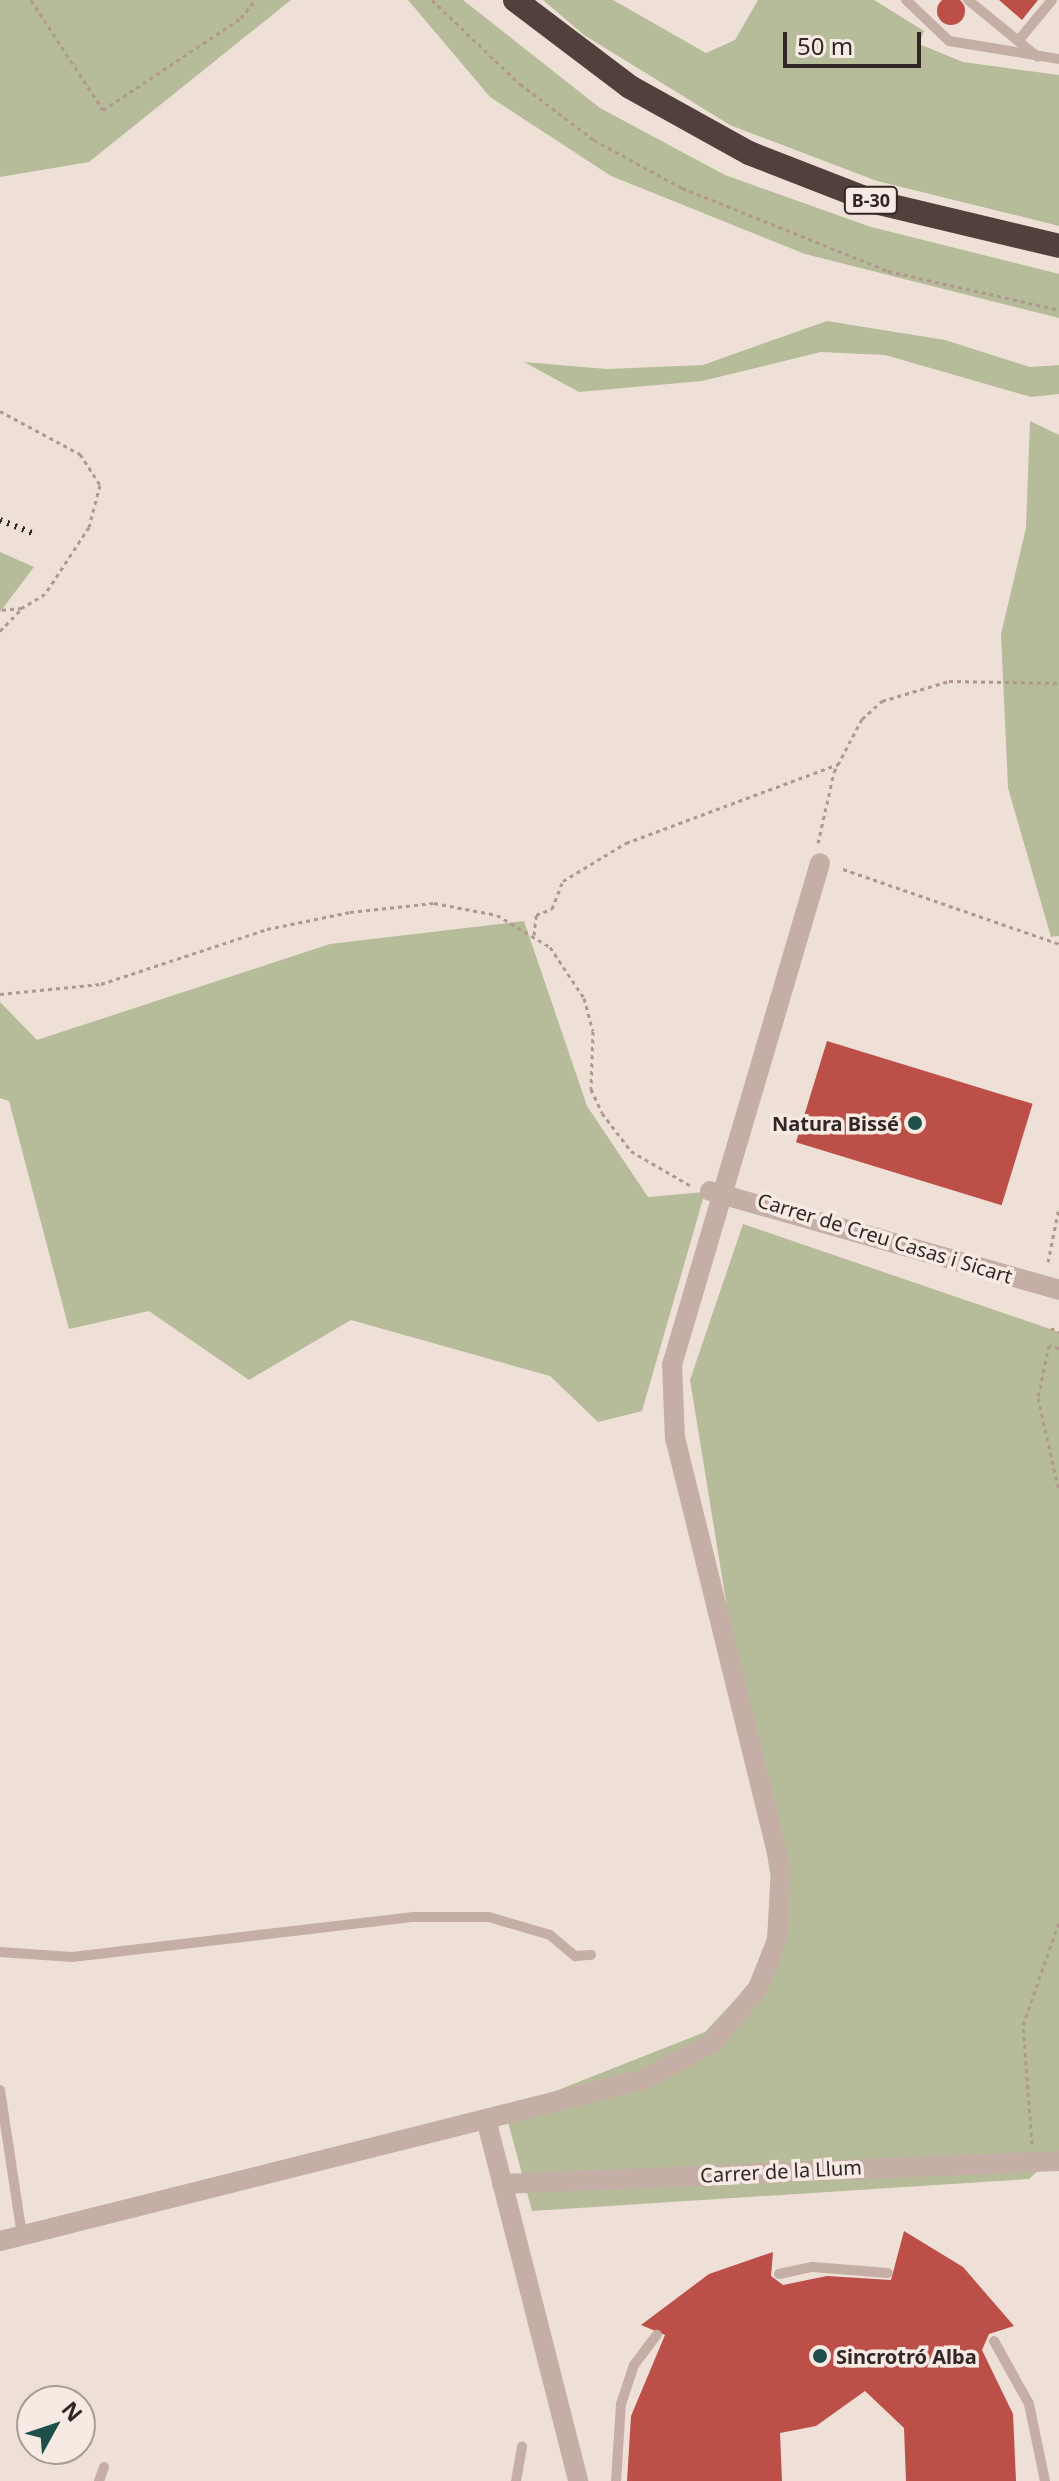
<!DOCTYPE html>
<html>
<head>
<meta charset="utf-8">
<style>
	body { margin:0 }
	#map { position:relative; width:1059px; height:2481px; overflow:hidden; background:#eee0d7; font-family:"Noto Sans",sans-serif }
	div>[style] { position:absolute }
	.green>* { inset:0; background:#b6bc99 }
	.building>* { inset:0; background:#bc4f48; transform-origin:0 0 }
	.round { border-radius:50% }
	.path>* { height:3px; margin-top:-1.5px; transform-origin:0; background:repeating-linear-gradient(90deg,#b0988f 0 4px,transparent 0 8px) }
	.lane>* { height:10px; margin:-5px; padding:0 5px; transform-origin:5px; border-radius:5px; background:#c5aea5 }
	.street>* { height:20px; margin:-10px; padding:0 10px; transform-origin:10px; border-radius:10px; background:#c5aea5 }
	.highway>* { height:24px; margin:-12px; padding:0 12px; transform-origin:12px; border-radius:12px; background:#52403d }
	.rail>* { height:6px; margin-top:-3px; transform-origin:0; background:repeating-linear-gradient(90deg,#312725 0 2px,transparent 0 8px) }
	.dots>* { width:22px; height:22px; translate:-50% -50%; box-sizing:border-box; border:4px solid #f7eae3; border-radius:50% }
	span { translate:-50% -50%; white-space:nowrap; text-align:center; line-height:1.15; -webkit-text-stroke:7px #f7eae3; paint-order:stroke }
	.shield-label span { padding:2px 6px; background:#f7eae3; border:2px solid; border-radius:6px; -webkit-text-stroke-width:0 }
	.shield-label { font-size:18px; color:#312725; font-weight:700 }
	.poi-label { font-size:20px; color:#312725; font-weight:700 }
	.right { translate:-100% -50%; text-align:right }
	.left { translate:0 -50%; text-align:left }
	.street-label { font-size:20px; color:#312725 }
	.north { position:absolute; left:16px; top:2385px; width:80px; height:80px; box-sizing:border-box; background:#f7eae3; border:2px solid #a89c97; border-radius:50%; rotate:50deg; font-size:22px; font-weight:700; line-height:32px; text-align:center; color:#312725 }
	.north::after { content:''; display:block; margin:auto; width:28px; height:36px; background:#1f4f4a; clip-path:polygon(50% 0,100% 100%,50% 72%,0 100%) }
	.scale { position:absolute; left:783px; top:32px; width:138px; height:36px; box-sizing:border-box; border:4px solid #312725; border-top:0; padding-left:10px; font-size:24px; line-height:28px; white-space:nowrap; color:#312725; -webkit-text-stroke:6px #f7eae3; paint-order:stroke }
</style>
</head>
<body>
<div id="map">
	<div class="green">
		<div style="clip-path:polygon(0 0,291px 0,89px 162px,0 177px)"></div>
		<div style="clip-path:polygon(408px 0,463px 0,600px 108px,725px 175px,871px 227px,1059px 274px,1059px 318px,805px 254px,611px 176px,490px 97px)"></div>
		<div style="clip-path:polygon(543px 0,613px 0,706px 53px,735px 40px,758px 0,874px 0,924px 31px,919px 44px,963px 62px,1059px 75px,1059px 226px,877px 181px,730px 125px,584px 35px)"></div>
		<div style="clip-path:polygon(827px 321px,945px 340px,1030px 367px,1059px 365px,1059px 394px,1031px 397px,885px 355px,821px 352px,702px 381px,579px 392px,524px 362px,607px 369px,703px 365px)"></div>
		<div style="clip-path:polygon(1030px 421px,1059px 435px,1059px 936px,1051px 937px,1008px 788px,1001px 634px,1026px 528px)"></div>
		<div style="clip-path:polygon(0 552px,34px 567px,0 612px)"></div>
		<div style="clip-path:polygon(524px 921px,587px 1106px,648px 1197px,705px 1192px,642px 1411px,598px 1422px,550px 1376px,351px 1320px,249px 1380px,149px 1311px,69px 1329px,9px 1101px,0 1098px,0 1002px,37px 1040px,330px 944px)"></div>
		<div style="clip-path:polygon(743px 1224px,1059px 1332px,1059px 2151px,1029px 2179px,532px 2211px,505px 2111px,705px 2032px,761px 1972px,774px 1897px,690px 1380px)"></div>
	</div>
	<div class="building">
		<div class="round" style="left:937px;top:-3px;width:28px;height:28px"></div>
		<div style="clip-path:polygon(999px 0,1038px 0,1022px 20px)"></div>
		<div style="left:827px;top:1041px;width:215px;height:106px;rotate:17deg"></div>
		<div style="clip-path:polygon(904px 2231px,963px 2267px,1014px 2326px,989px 2334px,982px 2350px,1013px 2414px,1016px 2481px,906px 2481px,904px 2428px,865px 2391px,816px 2426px,780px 2433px,782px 2481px,627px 2481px,631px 2416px,665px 2335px,641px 2325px,709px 2274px,773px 2252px,771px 2276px,783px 2285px,827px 2276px,891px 2280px)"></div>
	</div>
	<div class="path">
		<div style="left:31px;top:0;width:131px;rotate:56.8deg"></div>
		<div style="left:103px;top:110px;width:166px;rotate:-33.7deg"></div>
		<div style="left:241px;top:18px;width:23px;rotate:-52deg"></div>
		<div style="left:432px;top:0;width:122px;rotate:43.7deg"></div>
		<div style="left:520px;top:84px;width:93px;rotate:37.1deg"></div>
		<div style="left:594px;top:140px;width:100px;rotate:28.6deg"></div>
		<div style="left:682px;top:188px;width:222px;rotate:21.9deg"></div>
		<div style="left:888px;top:271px;width:175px;rotate:12.8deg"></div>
		<div style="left:0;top:411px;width:91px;rotate:28.3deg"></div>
		<div style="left:80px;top:454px;width:37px;rotate:57deg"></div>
		<div style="left:100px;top:485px;width:43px;rotate:104.7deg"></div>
		<div style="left:89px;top:527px;width:80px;rotate:123.3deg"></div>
		<div style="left:45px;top:594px;width:27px;rotate:149deg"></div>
		<div style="left:22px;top:608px;width:22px;rotate:175deg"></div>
		<div style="left:0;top:631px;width:32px;rotate:-46deg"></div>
		<div style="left:818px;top:843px;width:73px;rotate:-77.3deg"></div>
		<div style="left:834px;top:772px;width:60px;rotate:-62.2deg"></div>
		<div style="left:862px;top:719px;width:27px;rotate:-42deg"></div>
		<div style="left:882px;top:701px;width:70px;rotate:-16.6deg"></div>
		<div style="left:949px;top:681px;width:110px;rotate:1deg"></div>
		<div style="left:843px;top:869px;width:229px;rotate:19.1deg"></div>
		<div style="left:534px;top:935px;width:20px;rotate:-84deg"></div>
		<div style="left:536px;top:915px;width:17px;rotate:-21deg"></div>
		<div style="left:552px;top:909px;width:30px;rotate:-69deg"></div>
		<div style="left:563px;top:881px;width:74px;rotate:-31.1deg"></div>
		<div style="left:626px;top:843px;width:226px;rotate:-20.4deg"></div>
		<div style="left:0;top:994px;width:101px;rotate:-5.7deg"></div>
		<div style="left:101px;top:984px;width:175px;rotate:-18.3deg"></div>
		<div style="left:267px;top:929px;width:85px;rotate:-11.6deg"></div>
		<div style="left:350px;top:912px;width:84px;rotate:-6.1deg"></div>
		<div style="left:434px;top:903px;width:64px;rotate:10.8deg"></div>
		<div style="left:497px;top:915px;width:62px;rotate:31.1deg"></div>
		<div style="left:550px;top:947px;width:61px;rotate:56.3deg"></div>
		<div style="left:584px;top:998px;width:34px;rotate:75deg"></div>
		<div style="left:593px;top:1031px;width:58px;rotate:92deg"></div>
		<div style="left:591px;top:1089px;width:26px;rotate:65deg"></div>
		<div style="left:602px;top:1113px;width:48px;rotate:52.7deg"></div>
		<div style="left:631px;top:1151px;width:69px;rotate:30.3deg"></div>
		<div style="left:1048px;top:1262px;width:55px;rotate:-78.5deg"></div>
		<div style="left:1051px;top:1328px;width:9px;rotate:27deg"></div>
		<div style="left:1059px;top:1348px;width:10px;rotate:-163deg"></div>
		<div style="left:1049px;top:1345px;width:54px;rotate:101.7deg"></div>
		<div style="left:1038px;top:1398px;width:95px;rotate:77.3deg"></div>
		<div style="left:1032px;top:2144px;width:119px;rotate:-94.3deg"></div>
		<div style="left:1023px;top:2025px;width:109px;rotate:-70.7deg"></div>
	</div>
	<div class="lane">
		<div style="left:906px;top:0;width:59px;rotate:43.6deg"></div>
		<div style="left:949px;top:41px;width:111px;rotate:9.3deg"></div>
		<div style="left:968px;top:0;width:90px;rotate:39.2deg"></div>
		<div style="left:1018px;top:41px;width:53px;rotate:-50.3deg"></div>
		<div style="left:0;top:1952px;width:72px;rotate:4deg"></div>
		<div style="left:72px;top:1957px;width:344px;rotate:-6.7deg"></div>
		<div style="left:414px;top:1917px;width:75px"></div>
		<div style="left:489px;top:1917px;width:64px;rotate:16.4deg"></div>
		<div style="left:550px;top:1935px;width:33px;rotate:40deg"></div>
		<div style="left:575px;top:1956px;width:16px;rotate:-4deg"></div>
		<div style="left:0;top:2090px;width:147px;rotate:81.4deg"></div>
		<div style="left:779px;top:2274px;width:35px;rotate:-12deg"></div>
		<div style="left:813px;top:2267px;width:75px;rotate:4.6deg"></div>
		<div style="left:994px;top:2341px;width:72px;rotate:60.9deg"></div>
		<div style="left:1029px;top:2404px;width:79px;rotate:78.3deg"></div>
		<div style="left:99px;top:2481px;width:15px;rotate:-70deg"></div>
		<div style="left:516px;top:2481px;width:35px;rotate:-80deg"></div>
		<div style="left:616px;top:2481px;width:77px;rotate:-86.3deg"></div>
		<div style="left:621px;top:2404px;width:41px;rotate:-71.6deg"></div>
		<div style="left:634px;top:2365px;width:38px;rotate:-53deg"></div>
	</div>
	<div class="street">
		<div style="left:710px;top:1191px;width:363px;rotate:15.8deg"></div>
		<div style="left:486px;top:2119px;width:374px;rotate:75.7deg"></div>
		<div style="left:502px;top:2184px;width:557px;rotate:-2.36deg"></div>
		<div style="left:0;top:2241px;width:665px;rotate:-14.1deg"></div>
		<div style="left:645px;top:2079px;width:76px;rotate:-28.2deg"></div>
		<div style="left:712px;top:2043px;width:72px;rotate:-50.1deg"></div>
		<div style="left:758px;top:1988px;width:52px;rotate:-68.4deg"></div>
		<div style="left:777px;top:1940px;width:71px;rotate:-86.8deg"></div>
		<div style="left:781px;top:1869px;width:443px;rotate:-103.8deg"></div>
		<div style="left:675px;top:1439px;width:74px;rotate:-92.3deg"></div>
		<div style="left:672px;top:1365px;width:523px;rotate:-73.57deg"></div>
	</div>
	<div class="highway">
		<div style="left:515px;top:0;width:144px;rotate:37.1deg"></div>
		<div style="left:630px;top:87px;width:136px;rotate:29deg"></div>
		<div style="left:749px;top:153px;width:135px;rotate:21.3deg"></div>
		<div style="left:875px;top:202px;width:189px;rotate:13.4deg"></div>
	</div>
	<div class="rail">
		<div style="left:0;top:520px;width:37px;rotate:22deg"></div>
	</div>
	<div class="dots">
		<div style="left:915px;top:1123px;background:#1f4f4a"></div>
		<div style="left:820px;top:2356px;background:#1f4f4a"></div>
	</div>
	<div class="shield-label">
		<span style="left:871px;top:200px">B-30</span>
	</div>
	<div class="poi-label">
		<span class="right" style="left:899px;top:1123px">Natura Bissé</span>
		<span class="left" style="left:836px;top:2356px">Sincrotró Alba</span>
	</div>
	<div class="street-label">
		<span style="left:885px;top:1238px;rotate:17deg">Carrer de Creu Casas i Sicart</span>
		<span style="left:781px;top:2171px;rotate:-3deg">Carrer de la Llum</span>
	</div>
	<div class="north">N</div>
	<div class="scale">50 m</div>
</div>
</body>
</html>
